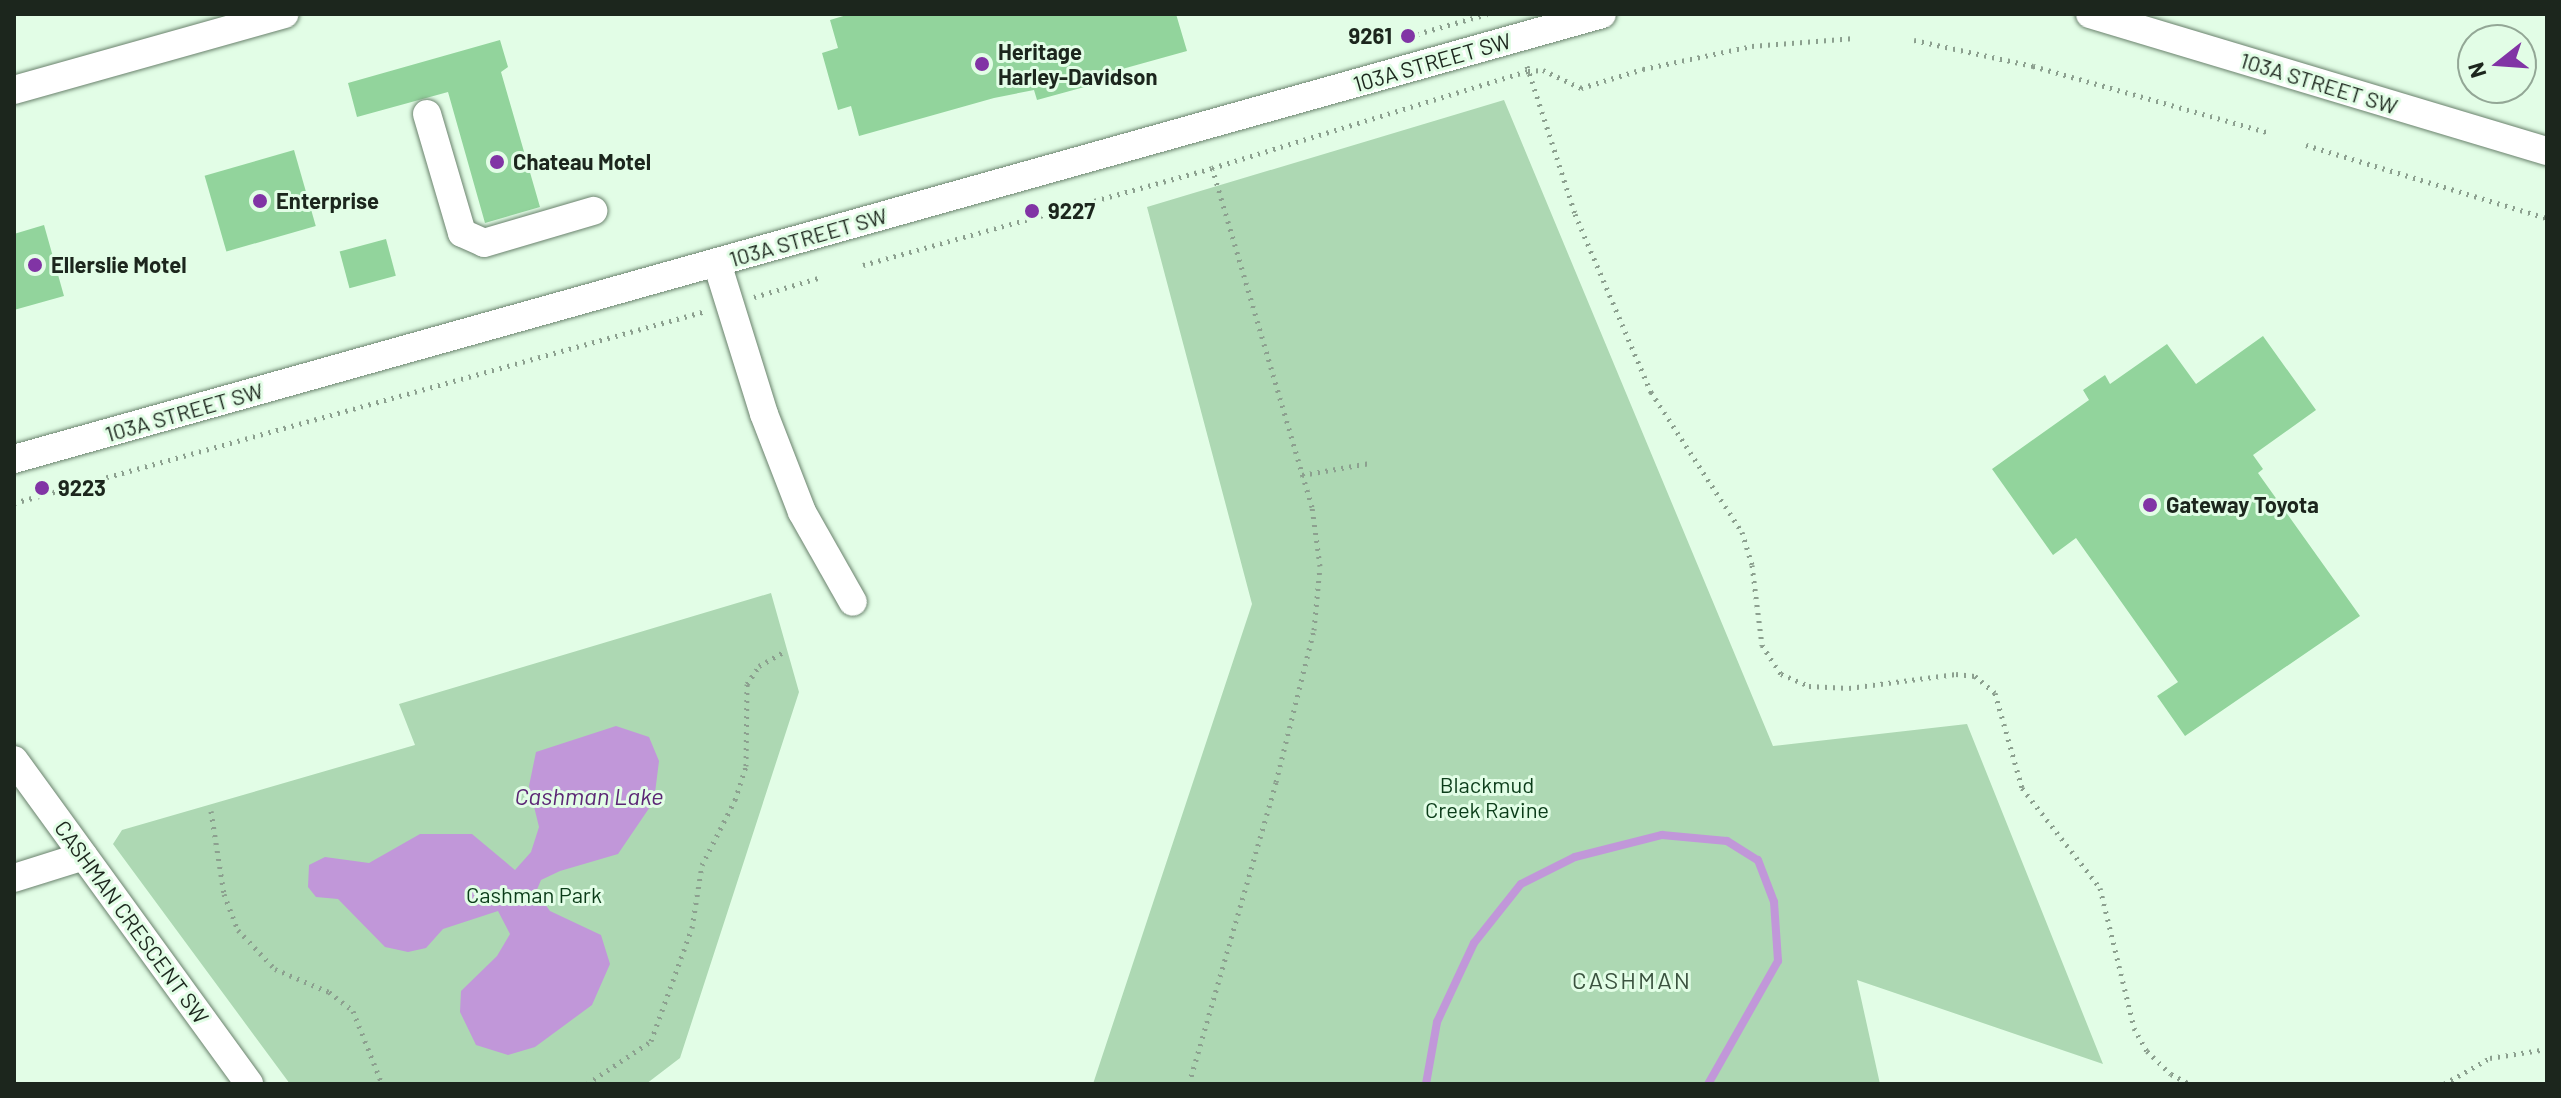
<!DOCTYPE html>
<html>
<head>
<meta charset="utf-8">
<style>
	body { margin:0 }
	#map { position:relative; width:2561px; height:1098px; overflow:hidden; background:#e2fde6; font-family:Barlow,sans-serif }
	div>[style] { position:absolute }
	.green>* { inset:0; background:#add8b3 }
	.water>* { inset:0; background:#c197d9 }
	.stream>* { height:8px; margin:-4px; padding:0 4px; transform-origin:4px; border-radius:4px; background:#c197d9 }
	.building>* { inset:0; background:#92d49c; transform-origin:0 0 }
	.path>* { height:5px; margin-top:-2.5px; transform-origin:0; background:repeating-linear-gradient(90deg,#8ca08f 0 2px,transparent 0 8px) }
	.roads { filter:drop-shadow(0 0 2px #6a826d) drop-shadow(0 0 2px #6a826d) }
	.minor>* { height:28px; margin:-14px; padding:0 14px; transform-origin:14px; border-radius:14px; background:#fff }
	.dots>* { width:22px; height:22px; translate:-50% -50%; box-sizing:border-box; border:4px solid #e2fde6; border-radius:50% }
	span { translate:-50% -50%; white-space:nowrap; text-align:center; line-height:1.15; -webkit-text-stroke:6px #e2fde6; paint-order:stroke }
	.poi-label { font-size:22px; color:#1c261d; font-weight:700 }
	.right { translate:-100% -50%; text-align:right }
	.left { translate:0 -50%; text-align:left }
	.street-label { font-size:22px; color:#1c261d }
	.park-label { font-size:22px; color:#0b3c19 }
	.water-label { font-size:24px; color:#5c2775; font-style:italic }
	.neighbourhood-label { font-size:24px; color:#3b523f; letter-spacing:2px }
	.frame { position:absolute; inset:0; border:16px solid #1c261d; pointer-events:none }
	.north { position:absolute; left:2457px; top:24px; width:80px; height:80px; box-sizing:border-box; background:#e2fde6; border:2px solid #93a796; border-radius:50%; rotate:253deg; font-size:22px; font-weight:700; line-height:32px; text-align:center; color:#1c261d }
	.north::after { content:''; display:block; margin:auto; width:28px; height:36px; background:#8134a5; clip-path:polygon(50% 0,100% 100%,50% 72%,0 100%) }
</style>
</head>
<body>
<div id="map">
	<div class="green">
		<div style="clip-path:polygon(1504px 100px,1773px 746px,1967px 724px,2103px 1064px,1857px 980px,1880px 1084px,1093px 1084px,1252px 604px,1147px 207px)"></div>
		<div style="clip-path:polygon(771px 593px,799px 692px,680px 1058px,646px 1084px,290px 1084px,113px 844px,122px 830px,415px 745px,399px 704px)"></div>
	</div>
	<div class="water">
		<div style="clip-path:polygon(616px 726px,649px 737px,659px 761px,654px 801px,618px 854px,560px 871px,541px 880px,536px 892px,550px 911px,601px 935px,610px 964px,592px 1005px,535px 1047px,508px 1055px,476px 1045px,460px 1012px,461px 991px,497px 956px,510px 934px,498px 911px,443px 929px,426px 948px,408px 952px,385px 947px,338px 899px,316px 897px,308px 887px,309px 865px,325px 857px,369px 863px,420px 834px,472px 834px,515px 870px,531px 852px,539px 827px,529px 786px,536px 752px)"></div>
	</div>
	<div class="stream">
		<div style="left:1426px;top:1084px;width:63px;rotate:-79.9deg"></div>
		<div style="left:1437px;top:1022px;width:87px;rotate:-64.9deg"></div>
		<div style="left:1474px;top:943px;width:75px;rotate:-51.5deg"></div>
		<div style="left:1521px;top:884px;width:60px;rotate:-26.6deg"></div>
		<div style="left:1575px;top:857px;width:90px;rotate:-14.2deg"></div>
		<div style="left:1662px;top:835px;width:65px;rotate:5.3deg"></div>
		<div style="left:1727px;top:841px;width:36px;rotate:32deg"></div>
		<div style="left:1758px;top:860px;width:45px;rotate:69.1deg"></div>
		<div style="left:1774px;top:902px;width:59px;rotate:86.1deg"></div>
		<div style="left:1778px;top:961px;width:142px;rotate:119.6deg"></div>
	</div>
	<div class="building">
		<div style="clip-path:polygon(850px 14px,1176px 14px,1187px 51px,1097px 76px,1099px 83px,1037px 100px,1034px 90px,994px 98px,859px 136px,851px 106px,838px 110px,822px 53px,838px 48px,830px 20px)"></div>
		<div style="clip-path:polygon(500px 40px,508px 67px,501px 72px,540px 207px,485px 223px,448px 92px,357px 117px,348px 83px)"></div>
		<div style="left:294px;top:150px;width:79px;height:93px;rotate:74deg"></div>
		<div style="clip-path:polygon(44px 225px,64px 296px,14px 310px,14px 234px)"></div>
		<div style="left:386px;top:239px;width:38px;height:48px;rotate:75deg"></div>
		<div style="clip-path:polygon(2263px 336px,2316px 410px,2253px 455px,2263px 469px,2258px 473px,2360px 616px,2185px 736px,2157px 696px,2178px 682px,2076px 538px,2053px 555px,1992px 469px,2089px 400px,2083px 390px,2105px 375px,2110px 384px,2167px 344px,2196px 384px)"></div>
	</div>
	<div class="path">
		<div style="left:1417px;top:34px;width:73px;rotate:-15.9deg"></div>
		<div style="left:1914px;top:40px;width:122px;rotate:12.3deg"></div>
		<div style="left:2033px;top:66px;width:245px;rotate:15.8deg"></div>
		<div style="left:1527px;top:66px;width:156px;rotate:72deg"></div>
		<div style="left:1575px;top:214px;width:194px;rotate:66.9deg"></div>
		<div style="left:1651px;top:392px;width:167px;rotate:57deg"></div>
		<div style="left:1742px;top:532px;width:34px;rotate:73deg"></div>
		<div style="left:1752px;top:565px;width:81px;rotate:82.9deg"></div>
		<div style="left:1762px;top:645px;width:35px;rotate:57deg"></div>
		<div style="left:1781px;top:674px;width:30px;rotate:23deg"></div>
		<div style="left:1809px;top:686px;width:40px;rotate:2.9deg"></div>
		<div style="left:1849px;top:688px;width:108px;rotate:-7.5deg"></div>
		<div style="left:1956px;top:674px;width:19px;rotate:6deg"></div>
		<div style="left:1975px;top:676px;width:26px;rotate:40deg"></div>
		<div style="left:1995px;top:693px;width:99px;rotate:74.1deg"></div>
		<div style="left:2022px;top:788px;width:127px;rotate:52deg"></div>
		<div style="left:2100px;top:888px;width:144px;rotate:76.3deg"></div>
		<div style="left:2134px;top:1028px;width:26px;rotate:61deg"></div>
		<div style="left:2147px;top:1051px;width:33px;rotate:44deg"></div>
		<div style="left:2171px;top:1074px;width:21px;rotate:28deg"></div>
		<div style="left:2306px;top:145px;width:252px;rotate:16.9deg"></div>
		<div style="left:863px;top:265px;width:362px;rotate:-15.5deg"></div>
		<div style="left:1212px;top:168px;width:331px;rotate:-17.1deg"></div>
		<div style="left:1528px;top:71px;width:15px;rotate:-4deg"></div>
		<div style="left:1543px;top:70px;width:42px;rotate:25.3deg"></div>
		<div style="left:1581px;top:88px;width:65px;rotate:-17deg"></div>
		<div style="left:1643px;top:69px;width:111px;rotate:-11.9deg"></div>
		<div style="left:1752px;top:46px;width:103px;rotate:-4.4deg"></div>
		<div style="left:754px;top:297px;width:71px;rotate:-16.4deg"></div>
		<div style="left:1302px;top:475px;width:69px;rotate:-10deg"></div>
		<div style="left:14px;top:503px;width:718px;rotate:-15.51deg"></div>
		<div style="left:211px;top:811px;width:84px;rotate:81.1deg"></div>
		<div style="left:224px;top:894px;width:39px;rotate:69deg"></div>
		<div style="left:238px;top:930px;width:54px;rotate:46.5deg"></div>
		<div style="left:275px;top:969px;width:59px;rotate:23.1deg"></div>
		<div style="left:329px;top:992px;width:31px;rotate:38deg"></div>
		<div style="left:353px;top:1011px;width:79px;rotate:68.3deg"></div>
		<div style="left:587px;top:1084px;width:77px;rotate:-33.9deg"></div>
		<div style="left:651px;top:1041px;width:120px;rotate:-70.1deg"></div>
		<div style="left:692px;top:928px;width:64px;rotate:-81deg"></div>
		<div style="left:702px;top:865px;width:73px;rotate:-63.1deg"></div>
		<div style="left:735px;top:800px;width:36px;rotate:-72deg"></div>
		<div style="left:746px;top:766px;width:82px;rotate:-89.3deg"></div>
		<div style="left:747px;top:684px;width:22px;rotate:-56deg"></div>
		<div style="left:759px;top:666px;width:28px;rotate:-30deg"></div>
		<div style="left:1189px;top:1084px;width:314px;rotate:-73.9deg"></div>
		<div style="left:1276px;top:782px;width:157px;rotate:-76deg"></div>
		<div style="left:1314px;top:630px;width:64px;rotate:-84.6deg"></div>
		<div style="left:1320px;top:566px;width:60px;rotate:-97.7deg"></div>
		<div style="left:1312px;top:507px;width:353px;rotate:-106.4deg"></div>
		<div style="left:2444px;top:1084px;width:53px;rotate:-29.5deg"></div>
		<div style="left:2490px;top:1058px;width:58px;rotate:-9deg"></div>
	</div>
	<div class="roads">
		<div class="minor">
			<div style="left:2090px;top:14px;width:477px;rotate:16.7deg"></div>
			<div style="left:14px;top:90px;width:281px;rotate:-15.7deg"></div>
			<div style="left:427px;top:114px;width:124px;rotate:73.6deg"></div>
			<div style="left:462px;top:233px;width:24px;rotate:24deg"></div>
			<div style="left:484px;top:243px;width:114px;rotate:-16.4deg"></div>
			<div style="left:717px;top:263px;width:158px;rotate:72.7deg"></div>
			<div style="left:764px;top:414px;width:105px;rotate:68.8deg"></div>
			<div style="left:802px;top:512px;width:103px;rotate:60.5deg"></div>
			<div style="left:14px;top:459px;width:1649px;rotate:-15.65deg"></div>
			<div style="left:14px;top:760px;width:400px;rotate:54deg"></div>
			<div style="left:14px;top:878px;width:73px;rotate:-17.4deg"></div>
		</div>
	</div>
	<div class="dots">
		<div style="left:1408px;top:36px;background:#8134a5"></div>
		<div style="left:982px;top:64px;background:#8134a5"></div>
		<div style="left:497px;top:162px;background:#8134a5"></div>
		<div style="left:260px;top:201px;background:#8134a5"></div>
		<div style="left:1032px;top:211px;background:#8134a5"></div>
		<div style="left:35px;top:265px;background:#8134a5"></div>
		<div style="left:42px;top:488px;background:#8134a5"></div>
		<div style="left:2150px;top:505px;background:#8134a5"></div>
	</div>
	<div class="poi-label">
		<span class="right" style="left:1392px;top:36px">9261</span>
		<span class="left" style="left:998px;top:64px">Heritage<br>Harley-Davidson</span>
		<span class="left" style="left:513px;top:162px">Chateau Motel</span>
		<span class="left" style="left:276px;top:201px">Enterprise</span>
		<span class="left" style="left:1048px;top:211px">9227</span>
		<span class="left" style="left:51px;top:265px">Ellerslie Motel</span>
		<span class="left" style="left:58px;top:488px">9223</span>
		<span class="left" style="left:2166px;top:505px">Gateway Toyota</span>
	</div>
	<div class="street-label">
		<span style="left:1432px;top:62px;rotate:-16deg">103A STREET SW</span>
		<span style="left:2319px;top:83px;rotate:17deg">103A STREET SW</span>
		<span style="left:808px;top:237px;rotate:-16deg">103A STREET SW</span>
		<span style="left:184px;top:412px;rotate:-16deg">103A STREET SW</span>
		<span style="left:132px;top:922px;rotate:54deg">CASHMAN CRESCENT SW</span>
	</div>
	<div class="park-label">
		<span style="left:1487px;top:797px">Blackmud<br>Creek Ravine</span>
		<span style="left:534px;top:895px">Cashman Park</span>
	</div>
	<div class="water-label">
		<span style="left:589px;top:796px">Cashman Lake</span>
	</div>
	<div class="neighbourhood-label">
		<span style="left:1632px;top:980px">CASHMAN</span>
	</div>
	<div class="frame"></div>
	<div class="north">N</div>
</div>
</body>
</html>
